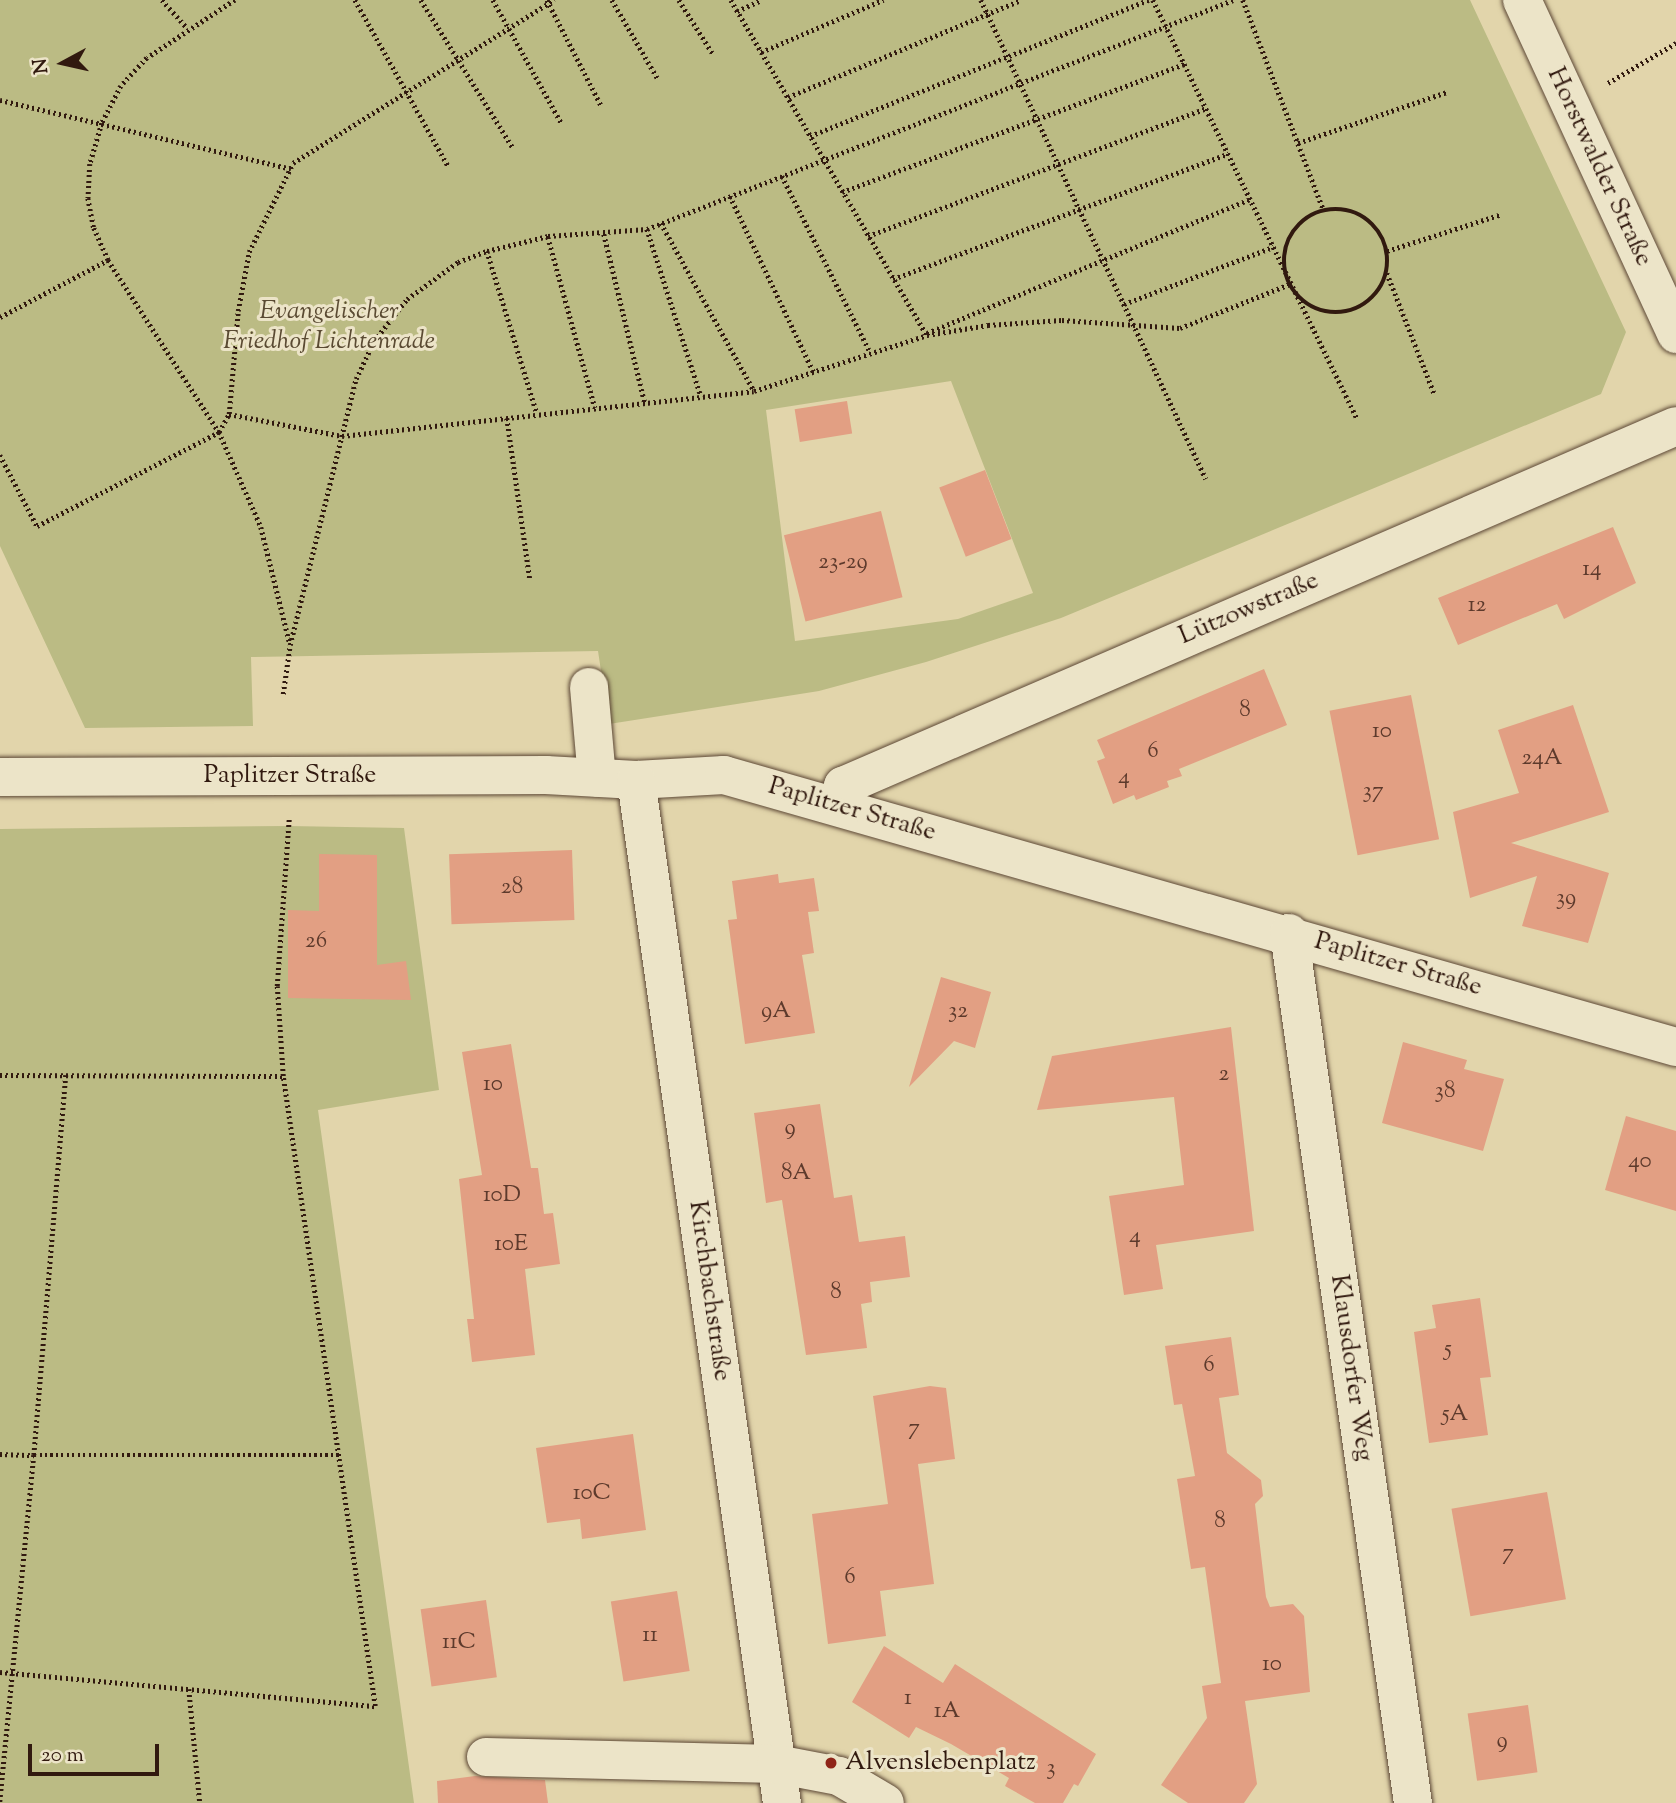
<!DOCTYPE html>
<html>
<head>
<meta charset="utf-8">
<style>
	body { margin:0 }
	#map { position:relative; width:1676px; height:1803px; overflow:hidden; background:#e2d5ab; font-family:"Sorts Mill Goudy",serif }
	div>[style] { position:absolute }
	.green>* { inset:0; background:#bbbb84 }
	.building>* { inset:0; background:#e29f83; transform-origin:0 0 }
	.path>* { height:4.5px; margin-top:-2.25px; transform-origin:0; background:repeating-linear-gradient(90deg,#31190f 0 2px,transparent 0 5.5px) }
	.path>.ring { margin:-2.25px; padding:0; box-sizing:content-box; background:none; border:4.5px solid #31190f; border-radius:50% }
	.roads { filter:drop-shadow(0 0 2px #5d4836) drop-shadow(0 0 2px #5d4836) }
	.minor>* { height:38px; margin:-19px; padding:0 19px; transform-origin:19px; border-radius:19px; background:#ece4c8 }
	.dots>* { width:19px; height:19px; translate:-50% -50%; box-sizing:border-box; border:4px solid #ece4c8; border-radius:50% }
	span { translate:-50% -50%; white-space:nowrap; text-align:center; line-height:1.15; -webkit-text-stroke:6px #ece4c8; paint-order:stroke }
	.number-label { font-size:23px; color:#5d3a2c }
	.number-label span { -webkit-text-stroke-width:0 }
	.street-label { font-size:26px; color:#31190f }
	.park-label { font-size:26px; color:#5a4a32; font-style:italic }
	.poi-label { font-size:26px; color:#31190f }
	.left { translate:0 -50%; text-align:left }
	.north { position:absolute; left:28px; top:28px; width:70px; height:70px; -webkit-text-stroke:5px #ece4c8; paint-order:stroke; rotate:262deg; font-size:19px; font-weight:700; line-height:28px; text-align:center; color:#31190f }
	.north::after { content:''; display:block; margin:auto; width:24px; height:32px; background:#31190f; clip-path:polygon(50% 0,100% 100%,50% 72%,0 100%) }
	.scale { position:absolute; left:28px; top:1744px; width:131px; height:32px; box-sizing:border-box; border:4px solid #31190f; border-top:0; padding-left:9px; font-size:21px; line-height:24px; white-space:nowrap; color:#31190f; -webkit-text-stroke:5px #ece4c8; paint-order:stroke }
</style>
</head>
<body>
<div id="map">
	<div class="green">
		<div style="clip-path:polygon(evenodd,0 0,1470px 0,1626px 332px,1601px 394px,1061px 618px,926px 662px,819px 691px,609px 724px,598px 651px,251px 657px,253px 726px,85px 728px,0 546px,0 0,951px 381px,1033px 593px,958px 619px,795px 641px,766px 410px,951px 381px)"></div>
		<div style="clip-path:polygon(288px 826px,404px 828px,439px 1090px,318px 1110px,414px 1803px,0 1803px,0 829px)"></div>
	</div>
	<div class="building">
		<div style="left:847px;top:401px;width:33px;height:53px;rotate:81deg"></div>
		<div style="left:985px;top:470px;width:74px;height:49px;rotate:69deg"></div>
		<div style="left:881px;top:511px;width:89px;height:100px;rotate:76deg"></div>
		<div style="clip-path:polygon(1613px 527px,1636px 583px,1564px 619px,1557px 604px,1458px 645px,1438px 598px)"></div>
		<div style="clip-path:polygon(1264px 669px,1287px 725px,1179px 769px,1182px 776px,1167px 781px,1169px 787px,1136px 800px,1134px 795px,1113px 804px,1097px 761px,1105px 758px,1097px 740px)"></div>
		<div style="left:1411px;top:695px;width:147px;height:83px;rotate:79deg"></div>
		<div style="clip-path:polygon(1573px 705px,1609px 812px,1511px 843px,1609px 873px,1588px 943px,1522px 926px,1537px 876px,1470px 898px,1453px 812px,1519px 793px,1498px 730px)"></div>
		<div style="left:572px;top:850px;width:70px;height:123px;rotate:88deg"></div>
		<div style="clip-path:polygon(319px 854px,377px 855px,377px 965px,406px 961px,411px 1000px,288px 998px,288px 910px,319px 911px)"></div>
		<div style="clip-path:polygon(778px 874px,779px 883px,814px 878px,819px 911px,808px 912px,814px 953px,802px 955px,815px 1033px,745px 1044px,728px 920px,737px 919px,732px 881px)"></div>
		<div style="clip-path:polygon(941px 977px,991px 992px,975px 1048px,954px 1041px,909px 1087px)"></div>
		<div style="clip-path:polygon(1231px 1027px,1254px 1231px,1156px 1245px,1163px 1289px,1124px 1295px,1109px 1196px,1184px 1185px,1174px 1097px,1037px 1110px,1052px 1056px)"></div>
		<div style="clip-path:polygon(1403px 1042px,1467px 1060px,1464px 1069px,1504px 1079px,1483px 1151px,1382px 1123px)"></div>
		<div style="clip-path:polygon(511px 1044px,531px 1168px,538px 1168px,544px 1214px,553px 1213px,560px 1264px,525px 1269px,535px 1355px,472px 1362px,467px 1319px,474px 1319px,459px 1179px,482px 1175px,462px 1052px)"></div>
		<div style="clip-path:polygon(820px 1104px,834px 1198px,852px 1195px,859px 1242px,905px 1236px,910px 1277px,870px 1282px,872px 1302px,861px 1304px,867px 1348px,806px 1355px,782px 1200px,766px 1203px,754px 1113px)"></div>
		<div style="clip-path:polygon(1626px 1116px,1676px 1131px,1676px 1211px,1605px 1190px)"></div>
		<div style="clip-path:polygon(1480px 1298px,1491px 1377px,1480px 1378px,1488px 1435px,1429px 1443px,1414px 1332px,1436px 1328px,1432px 1305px)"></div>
		<div style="clip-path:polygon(1231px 1337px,1239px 1395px,1219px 1398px,1227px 1453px,1261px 1480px,1263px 1496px,1255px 1504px,1266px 1597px,1270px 1607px,1293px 1604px,1304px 1616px,1310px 1692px,1245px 1701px,1257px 1784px,1244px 1803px,1188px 1803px,1161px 1785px,1207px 1718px,1202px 1686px,1221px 1683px,1205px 1567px,1191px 1569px,1177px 1479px,1195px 1476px,1182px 1404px,1174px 1405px,1165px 1346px)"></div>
		<div style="clip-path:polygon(930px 1386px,946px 1388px,955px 1459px,918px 1464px,934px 1584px,880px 1591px,886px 1636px,828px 1644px,812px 1514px,888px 1504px,873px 1396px)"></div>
		<div style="clip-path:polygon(633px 1434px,646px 1530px,582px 1539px,580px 1519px,547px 1523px,536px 1448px)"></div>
		<div style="left:1547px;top:1492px;width:109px;height:97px;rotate:80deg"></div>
		<div style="left:677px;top:1591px;width:81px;height:67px;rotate:81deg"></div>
		<div style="left:486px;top:1600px;width:78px;height:66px;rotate:82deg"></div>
		<div style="clip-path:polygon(884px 1646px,943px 1683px,955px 1664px,1096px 1754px,1078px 1786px,1074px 1784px,1063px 1803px,1035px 1803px,1005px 1786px,1009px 1778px,951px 1744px,916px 1727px,909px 1738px,852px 1702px)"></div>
		<div style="left:1528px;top:1705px;width:68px;height:61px;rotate:82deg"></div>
		<div style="clip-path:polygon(475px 1776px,545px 1780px,548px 1803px,438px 1803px,437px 1781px)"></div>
	</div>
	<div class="path">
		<div style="left:162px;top:0;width:38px;rotate:48deg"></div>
		<div style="left:235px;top:0;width:105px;rotate:146.6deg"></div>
		<div style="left:147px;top:58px;width:38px;rotate:133deg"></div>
		<div style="left:121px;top:86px;width:42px;rotate:117.2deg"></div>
		<div style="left:102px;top:123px;width:43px;rotate:106.3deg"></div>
		<div style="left:90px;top:164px;width:34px;rotate:93deg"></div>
		<div style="left:88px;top:198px;width:31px;rotate:79deg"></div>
		<div style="left:94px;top:228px;width:35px;rotate:66deg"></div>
		<div style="left:108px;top:260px;width:205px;rotate:57.2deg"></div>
		<div style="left:219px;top:432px;width:104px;rotate:66.1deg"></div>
		<div style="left:261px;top:527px;width:121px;rotate:76.1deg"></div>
		<div style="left:355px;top:0;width:190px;rotate:60.7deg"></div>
		<div style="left:421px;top:0;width:174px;rotate:58.1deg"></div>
		<div style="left:493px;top:0;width:140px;rotate:60.9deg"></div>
		<div style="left:547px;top:0;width:118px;rotate:62.8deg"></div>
		<div style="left:612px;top:0;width:91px;rotate:59.8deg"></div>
		<div style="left:679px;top:0;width:64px;rotate:57.8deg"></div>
		<div style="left:731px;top:0;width:388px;rotate:59.7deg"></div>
		<div style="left:981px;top:0;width:529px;rotate:64.84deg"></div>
		<div style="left:1153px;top:0;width:467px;rotate:64deg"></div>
		<div style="left:1243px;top:0;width:226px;rotate:69deg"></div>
		<div style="left:737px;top:11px;width:27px;rotate:-24deg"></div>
		<div style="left:761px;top:52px;width:133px;rotate:-23.1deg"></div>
		<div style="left:1608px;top:83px;width:79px;rotate:-30.5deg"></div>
		<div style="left:788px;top:97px;width:252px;rotate:-22.6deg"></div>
		<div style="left:0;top:100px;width:299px;rotate:13.3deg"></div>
		<div style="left:810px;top:136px;width:365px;rotate:-21.9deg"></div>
		<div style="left:1298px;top:143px;width:157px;rotate:-18.9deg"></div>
		<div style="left:782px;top:176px;width:197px;rotate:63.4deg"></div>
		<div style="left:842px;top:192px;width:366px;rotate:-20.5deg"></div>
		<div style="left:730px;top:196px;width:196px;rotate:64.6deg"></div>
		<div class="ring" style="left:1284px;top:209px;width:99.5px;height:99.5px"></div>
		<div style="left:661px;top:223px;width:192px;rotate:61deg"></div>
		<div style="left:647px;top:229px;width:176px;rotate:72.1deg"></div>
		<div style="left:604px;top:234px;width:174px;rotate:76.4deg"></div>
		<div style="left:868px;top:236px;width:361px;rotate:-20.7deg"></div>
		<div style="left:548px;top:237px;width:177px;rotate:74.6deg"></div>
		<div style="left:487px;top:251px;width:170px;rotate:72.9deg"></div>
		<div style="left:1387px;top:251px;width:118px;rotate:-17.8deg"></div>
		<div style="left:1387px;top:273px;width:129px;rotate:68.6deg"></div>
		<div style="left:893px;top:279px;width:358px;rotate:-20.5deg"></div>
		<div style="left:1124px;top:304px;width:160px;rotate:-20.9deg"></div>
		<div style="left:0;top:317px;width:122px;rotate:-27.8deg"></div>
		<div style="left:927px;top:333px;width:350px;rotate:-22.5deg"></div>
		<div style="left:229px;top:414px;width:115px;rotate:11deg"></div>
		<div style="left:342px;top:436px;width:414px;rotate:-6.2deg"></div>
		<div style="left:754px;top:391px;width:182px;rotate:-17.9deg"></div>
		<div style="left:927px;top:335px;width:62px;rotate:-9.3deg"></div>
		<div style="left:988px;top:325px;width:74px;rotate:-3.9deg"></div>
		<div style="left:1062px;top:320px;width:118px;rotate:3.9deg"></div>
		<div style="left:1180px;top:328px;width:118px;rotate:-21.8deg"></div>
		<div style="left:507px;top:418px;width:163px;rotate:81.9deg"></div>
		<div style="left:0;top:455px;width:80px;rotate:62.5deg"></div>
		<div style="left:37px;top:526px;width:205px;rotate:-27.3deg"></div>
		<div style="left:219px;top:432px;width:21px;rotate:-61deg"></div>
		<div style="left:229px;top:414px;width:103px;rotate:-85deg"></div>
		<div style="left:238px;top:311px;width:60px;rotate:-79.4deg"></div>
		<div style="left:249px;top:252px;width:99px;rotate:-63.7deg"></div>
		<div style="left:293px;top:163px;width:308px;rotate:-32deg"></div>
		<div style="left:283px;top:694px;width:49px;rotate:-81.9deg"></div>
		<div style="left:290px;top:645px;width:274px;rotate:-76.1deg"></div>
		<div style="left:356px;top:379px;width:42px;rotate:-64.7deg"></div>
		<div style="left:374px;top:341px;width:53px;rotate:-51.8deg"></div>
		<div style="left:407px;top:299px;width:63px;rotate:-36deg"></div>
		<div style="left:458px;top:262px;width:31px;rotate:-21deg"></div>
		<div style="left:487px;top:251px;width:63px;rotate:-13.8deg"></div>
		<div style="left:548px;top:236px;width:99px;rotate:-4deg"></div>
		<div style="left:647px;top:229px;width:629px;rotate:-21.34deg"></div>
		<div style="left:0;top:1075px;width:283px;rotate:0.2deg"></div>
		<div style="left:66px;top:1075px;width:381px;rotate:94.8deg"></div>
		<div style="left:34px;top:1455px;width:305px"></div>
		<div style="left:0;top:1454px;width:34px;rotate:2deg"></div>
		<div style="left:34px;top:1455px;width:350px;rotate:95.6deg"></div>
		<div style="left:0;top:1672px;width:377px;rotate:5.2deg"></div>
		<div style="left:375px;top:1706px;width:637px;rotate:-98.31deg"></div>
		<div style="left:283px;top:1076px;width:90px;rotate:-93.8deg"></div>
		<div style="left:277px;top:986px;width:169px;rotate:-85.9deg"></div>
		<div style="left:189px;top:1689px;width:115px;rotate:84.5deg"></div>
	</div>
	<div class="roads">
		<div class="minor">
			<div style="left:1522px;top:0;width:368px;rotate:65.2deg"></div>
			<div style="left:589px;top:687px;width:91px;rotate:85deg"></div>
			<div style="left:0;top:777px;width:546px;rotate:-0.21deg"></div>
			<div style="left:546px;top:775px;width:90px;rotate:3.2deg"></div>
			<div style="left:636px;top:780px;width:88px;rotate:-3.3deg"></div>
			<div style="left:724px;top:775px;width:990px;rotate:15.95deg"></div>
			<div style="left:636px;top:780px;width:1033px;rotate:81.88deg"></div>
			<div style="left:838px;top:806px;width:21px;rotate:-76deg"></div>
			<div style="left:843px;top:786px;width:907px;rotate:-23.37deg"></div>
			<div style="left:1289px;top:933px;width:879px;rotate:81.89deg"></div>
			<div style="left:486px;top:1757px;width:290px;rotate:1.4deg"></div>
			<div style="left:776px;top:1764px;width:64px;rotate:10.8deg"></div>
			<div style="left:839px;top:1776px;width:53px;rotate:30.4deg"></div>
		</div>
	</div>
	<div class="dots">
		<div style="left:831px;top:1763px;background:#8f2418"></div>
	</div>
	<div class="number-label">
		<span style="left:843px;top:563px">23-29</span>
		<span style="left:1592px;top:570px">14</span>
		<span style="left:1477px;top:606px">12</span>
		<span style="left:1245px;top:711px">8</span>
		<span style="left:1382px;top:732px">10</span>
		<span style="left:1153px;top:752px">6</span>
		<span style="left:1542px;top:759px">24A</span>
		<span style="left:1124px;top:778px">4</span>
		<span style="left:1373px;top:792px">37</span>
		<span style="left:512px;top:888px">28</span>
		<span style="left:1566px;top:899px">39</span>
		<span style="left:316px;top:942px">26</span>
		<span style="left:776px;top:1012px">9A</span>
		<span style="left:958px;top:1012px">32</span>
		<span style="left:1224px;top:1075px">2</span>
		<span style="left:493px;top:1085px">10</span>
		<span style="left:1445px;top:1092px">38</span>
		<span style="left:790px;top:1129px">9</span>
		<span style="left:1640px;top:1162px">40</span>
		<span style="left:796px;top:1174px">8A</span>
		<span style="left:502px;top:1196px">10D</span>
		<span style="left:1135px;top:1237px">4</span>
		<span style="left:511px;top:1245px">10E</span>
		<span style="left:836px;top:1293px">8</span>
		<span style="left:1448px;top:1350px">5</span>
		<span style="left:1209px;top:1366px">6</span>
		<span style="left:1455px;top:1415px">5A</span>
		<span style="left:914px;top:1429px">7</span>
		<span style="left:592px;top:1494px">10C</span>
		<span style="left:1220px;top:1522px">8</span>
		<span style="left:1508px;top:1554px">7</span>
		<span style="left:850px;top:1578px">6</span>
		<span style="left:650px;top:1636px">11</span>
		<span style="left:459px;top:1643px">11C</span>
		<span style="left:1272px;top:1665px">10</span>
		<span style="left:908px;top:1699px">1</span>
		<span style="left:947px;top:1712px">1A</span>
		<span style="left:1502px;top:1742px">9</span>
		<span style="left:1051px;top:1769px">3</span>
	</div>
	<div class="street-label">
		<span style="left:1599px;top:167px;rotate:65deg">Horstwalder Straße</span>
		<span style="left:1249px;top:609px;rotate:-23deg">Lützowstraße</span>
		<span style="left:290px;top:776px">Paplitzer Straße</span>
		<span style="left:852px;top:810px;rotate:16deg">Paplitzer Straße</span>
		<span style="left:1398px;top:965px;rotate:16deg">Paplitzer Straße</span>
		<span style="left:709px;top:1291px;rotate:82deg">Kirchbachstraße</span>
		<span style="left:1351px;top:1368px;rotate:82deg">Klausdorfer Weg</span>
	</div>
	<div class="park-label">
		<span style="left:329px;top:327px">Evangelischer<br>Friedhof Lichtenrade</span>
	</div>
	<div class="poi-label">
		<span class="left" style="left:845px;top:1763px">Alvenslebenplatz</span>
	</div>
	<div class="north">N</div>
	<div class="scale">20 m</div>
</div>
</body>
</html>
